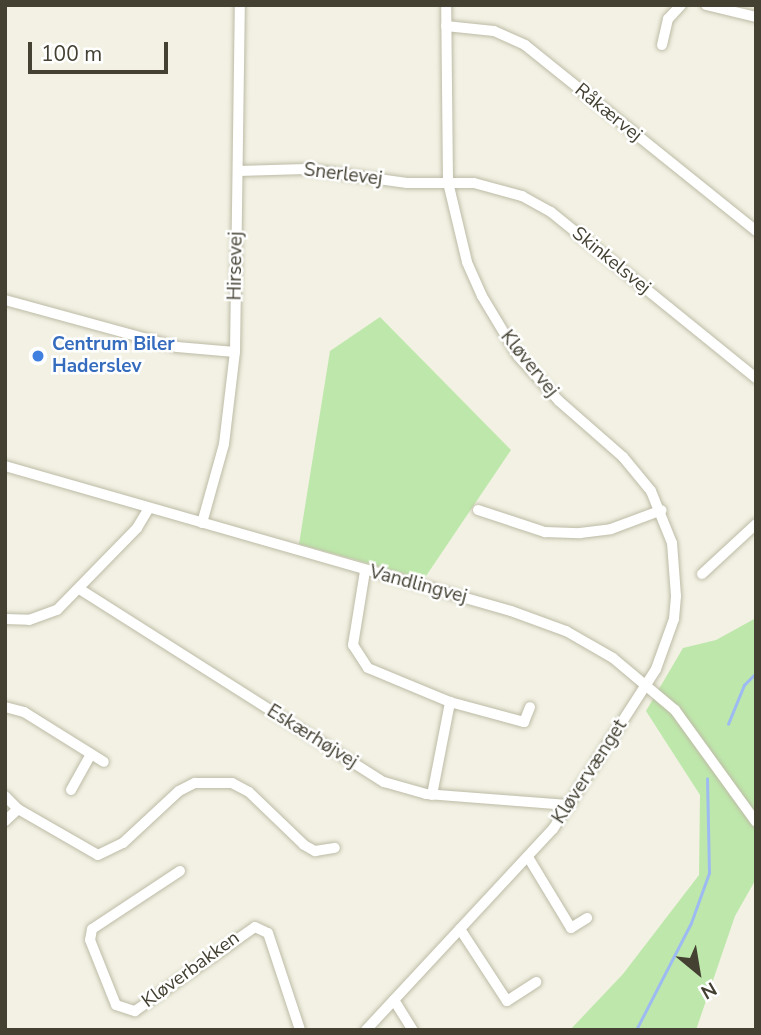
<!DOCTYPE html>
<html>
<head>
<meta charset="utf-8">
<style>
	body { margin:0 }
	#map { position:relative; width:761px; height:1035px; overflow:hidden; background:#f2f1e3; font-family:"Nunito Sans",sans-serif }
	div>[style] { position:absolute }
	.green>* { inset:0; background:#bee8ab }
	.stream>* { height:2.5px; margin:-1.25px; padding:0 1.25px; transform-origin:1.25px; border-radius:1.25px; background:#9dbbf1 }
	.roads { filter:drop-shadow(0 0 2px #bdbba6) drop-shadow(0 0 2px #bdbba6) }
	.minor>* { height:10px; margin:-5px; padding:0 5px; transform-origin:5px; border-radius:5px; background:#fff }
	.dots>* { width:19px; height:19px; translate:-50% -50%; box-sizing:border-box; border:4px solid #fff; border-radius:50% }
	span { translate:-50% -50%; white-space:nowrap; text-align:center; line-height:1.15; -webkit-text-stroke:5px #fff; paint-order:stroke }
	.street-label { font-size:19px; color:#444133 }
	.shop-label { font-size:19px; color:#366cbe; font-weight:700 }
	.left { translate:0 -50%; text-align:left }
	.frame { position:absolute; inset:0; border:7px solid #444133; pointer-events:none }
	.north { position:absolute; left:663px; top:937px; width:70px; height:70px; -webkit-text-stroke:5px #fff; paint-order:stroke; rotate:150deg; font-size:19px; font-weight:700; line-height:28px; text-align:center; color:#444133 }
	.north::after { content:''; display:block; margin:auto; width:24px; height:32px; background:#444133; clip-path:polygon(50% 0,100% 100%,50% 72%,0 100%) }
	.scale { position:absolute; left:28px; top:42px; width:140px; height:32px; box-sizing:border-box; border:4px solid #444133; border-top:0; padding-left:9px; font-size:21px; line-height:24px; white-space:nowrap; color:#444133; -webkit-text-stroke:5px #fff; paint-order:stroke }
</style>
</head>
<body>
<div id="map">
	<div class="green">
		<div style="clip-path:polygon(380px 317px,511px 450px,424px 579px,299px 544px,330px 351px)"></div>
		<div style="clip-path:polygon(756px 618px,756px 879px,735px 916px,696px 1030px,570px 1030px,623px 974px,699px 875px,700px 795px,646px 711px,683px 648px,716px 640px)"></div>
	</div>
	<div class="stream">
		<div style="left:728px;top:724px;width:42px;rotate:-67.7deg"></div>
		<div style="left:744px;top:685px;width:17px;rotate:-45deg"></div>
		<div style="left:636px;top:1030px;width:120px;rotate:-62.8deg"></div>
		<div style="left:691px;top:923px;width:53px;rotate:-70.2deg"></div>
		<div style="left:709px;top:873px;width:94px;rotate:-91.2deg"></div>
	</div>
	<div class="roads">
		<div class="minor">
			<div style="left:706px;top:5px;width:51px;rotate:13.5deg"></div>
			<div style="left:446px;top:26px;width:48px;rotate:5.9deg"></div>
			<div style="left:494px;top:31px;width:34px;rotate:24deg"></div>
			<div style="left:525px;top:45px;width:297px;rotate:38.8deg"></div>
			<div style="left:662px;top:45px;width:27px;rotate:-77deg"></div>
			<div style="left:668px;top:19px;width:19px;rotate:-47deg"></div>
			<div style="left:238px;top:171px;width:68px;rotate:-1.7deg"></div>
			<div style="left:306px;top:169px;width:102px;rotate:7.9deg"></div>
			<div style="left:407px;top:183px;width:67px"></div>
			<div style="left:474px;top:183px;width:50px;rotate:15.2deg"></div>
			<div style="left:522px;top:196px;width:33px;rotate:29deg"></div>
			<div style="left:551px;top:212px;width:264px;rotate:39deg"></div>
			<div style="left:5px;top:300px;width:178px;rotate:15.3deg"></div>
			<div style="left:177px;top:347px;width:58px;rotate:4.9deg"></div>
			<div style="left:5px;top:466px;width:526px;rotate:15.99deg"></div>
			<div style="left:511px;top:611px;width:59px;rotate:20deg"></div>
			<div style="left:566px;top:631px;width:54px;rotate:29.9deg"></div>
			<div style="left:613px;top:658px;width:81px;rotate:40deg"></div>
			<div style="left:675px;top:710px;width:138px;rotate:54.1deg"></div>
			<div style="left:478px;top:510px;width:71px;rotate:18.2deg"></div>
			<div style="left:545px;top:532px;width:35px;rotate:2deg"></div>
			<div style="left:580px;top:533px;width:31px;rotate:-7deg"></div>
			<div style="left:611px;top:529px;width:54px;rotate:-20.4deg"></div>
			<div style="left:202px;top:523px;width:82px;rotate:-74.4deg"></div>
			<div style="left:224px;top:444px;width:93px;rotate:-83.2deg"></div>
			<div style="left:235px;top:352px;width:347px;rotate:-89.2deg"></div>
			<div style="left:365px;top:571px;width:75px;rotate:99.2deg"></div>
			<div style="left:353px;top:645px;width:27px;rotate:57deg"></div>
			<div style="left:368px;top:668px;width:89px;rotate:22.5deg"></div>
			<div style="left:450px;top:702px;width:77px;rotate:15.1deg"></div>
			<div style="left:524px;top:722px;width:16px;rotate:-68deg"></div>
			<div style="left:702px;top:574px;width:74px;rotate:-42.8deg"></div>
			<div style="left:81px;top:590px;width:359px;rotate:32.4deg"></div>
			<div style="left:384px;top:782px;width:44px;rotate:15.9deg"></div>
			<div style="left:426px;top:794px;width:144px;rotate:4.4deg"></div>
			<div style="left:5px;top:619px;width:24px;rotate:2deg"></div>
			<div style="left:29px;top:620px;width:30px;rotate:-20deg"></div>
			<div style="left:57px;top:610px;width:115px;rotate:-45.7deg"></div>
			<div style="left:137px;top:528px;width:23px;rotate:-59deg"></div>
			<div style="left:5px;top:707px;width:20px;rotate:15deg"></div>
			<div style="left:24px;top:712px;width:94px;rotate:32deg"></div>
			<div style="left:71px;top:790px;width:41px;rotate:-60.9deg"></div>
			<div style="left:432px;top:795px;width:95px;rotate:-79deg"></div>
			<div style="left:5px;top:796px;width:18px;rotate:45deg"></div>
			<div style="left:18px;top:809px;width:18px;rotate:137deg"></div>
			<div style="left:18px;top:809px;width:92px;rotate:29.9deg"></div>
			<div style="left:98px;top:855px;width:28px;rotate:-26deg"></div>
			<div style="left:123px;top:843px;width:76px;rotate:-42.9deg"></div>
			<div style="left:179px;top:791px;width:18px;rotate:-27deg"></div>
			<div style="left:195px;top:783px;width:37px"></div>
			<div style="left:232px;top:783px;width:19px;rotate:28deg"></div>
			<div style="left:249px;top:792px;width:76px;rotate:43.9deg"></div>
			<div style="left:304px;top:845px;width:13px;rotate:29deg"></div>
			<div style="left:315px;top:851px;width:20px;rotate:-9deg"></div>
			<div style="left:528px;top:857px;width:83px;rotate:58.8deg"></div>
			<div style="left:571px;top:928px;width:19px;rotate:-32deg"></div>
			<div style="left:180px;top:871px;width:105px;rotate:146.6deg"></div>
			<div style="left:92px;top:929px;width:11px;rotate:100deg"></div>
			<div style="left:90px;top:940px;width:70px;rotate:68.2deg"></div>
			<div style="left:116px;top:1005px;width:20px;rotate:18deg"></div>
			<div style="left:135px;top:1011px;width:146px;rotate:-35deg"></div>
			<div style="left:255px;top:927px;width:14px;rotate:25deg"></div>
			<div style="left:268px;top:933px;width:102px;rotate:71.7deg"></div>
			<div style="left:460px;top:929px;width:86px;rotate:56.9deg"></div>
			<div style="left:507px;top:1001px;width:35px;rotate:-33deg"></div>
			<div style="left:394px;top:1000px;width:36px;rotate:58deg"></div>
			<div style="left:366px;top:1030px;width:275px;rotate:-47.1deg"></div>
			<div style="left:553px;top:829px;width:190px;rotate:-57.2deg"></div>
			<div style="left:656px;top:669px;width:53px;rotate:-70.2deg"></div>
			<div style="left:674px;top:619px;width:23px;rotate:-85deg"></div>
			<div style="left:676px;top:596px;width:53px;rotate:-94.3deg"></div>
			<div style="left:672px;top:543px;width:56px;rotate:-112deg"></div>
			<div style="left:651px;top:491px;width:44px;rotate:-129.5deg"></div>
			<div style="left:623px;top:457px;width:85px;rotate:-138.8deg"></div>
			<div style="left:559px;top:401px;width:61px;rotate:-132.3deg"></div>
			<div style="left:518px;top:356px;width:70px;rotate:-121deg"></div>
			<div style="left:482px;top:296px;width:37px;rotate:-114deg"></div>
			<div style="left:467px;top:262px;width:82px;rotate:-103.4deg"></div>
			<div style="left:448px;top:182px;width:177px;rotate:-90.6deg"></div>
		</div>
	</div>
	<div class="dots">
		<div style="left:38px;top:356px;background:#3f7fe0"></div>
	</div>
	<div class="street-label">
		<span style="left:608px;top:113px;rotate:39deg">Råkærvej</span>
		<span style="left:343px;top:175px;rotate:7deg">Snerlevej</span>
		<span style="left:611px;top:261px;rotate:39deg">Skinkelsvej</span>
		<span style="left:236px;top:266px;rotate:-89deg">Hirsevej</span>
		<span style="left:529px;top:364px;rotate:51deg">Kløvervej</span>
		<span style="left:418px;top:585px;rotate:15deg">Vandlingvej</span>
		<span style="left:312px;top:737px;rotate:32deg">Eskærhøjvej</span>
		<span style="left:590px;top:772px;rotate:-57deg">Kløvervænget</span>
		<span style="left:191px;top:970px;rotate:-36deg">Kløverbakken</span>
	</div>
	<div class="shop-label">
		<span class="left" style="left:52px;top:356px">Centrum Biler<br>Haderslev</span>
	</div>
	<div class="frame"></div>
	<div class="north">N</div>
	<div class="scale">100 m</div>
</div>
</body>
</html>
